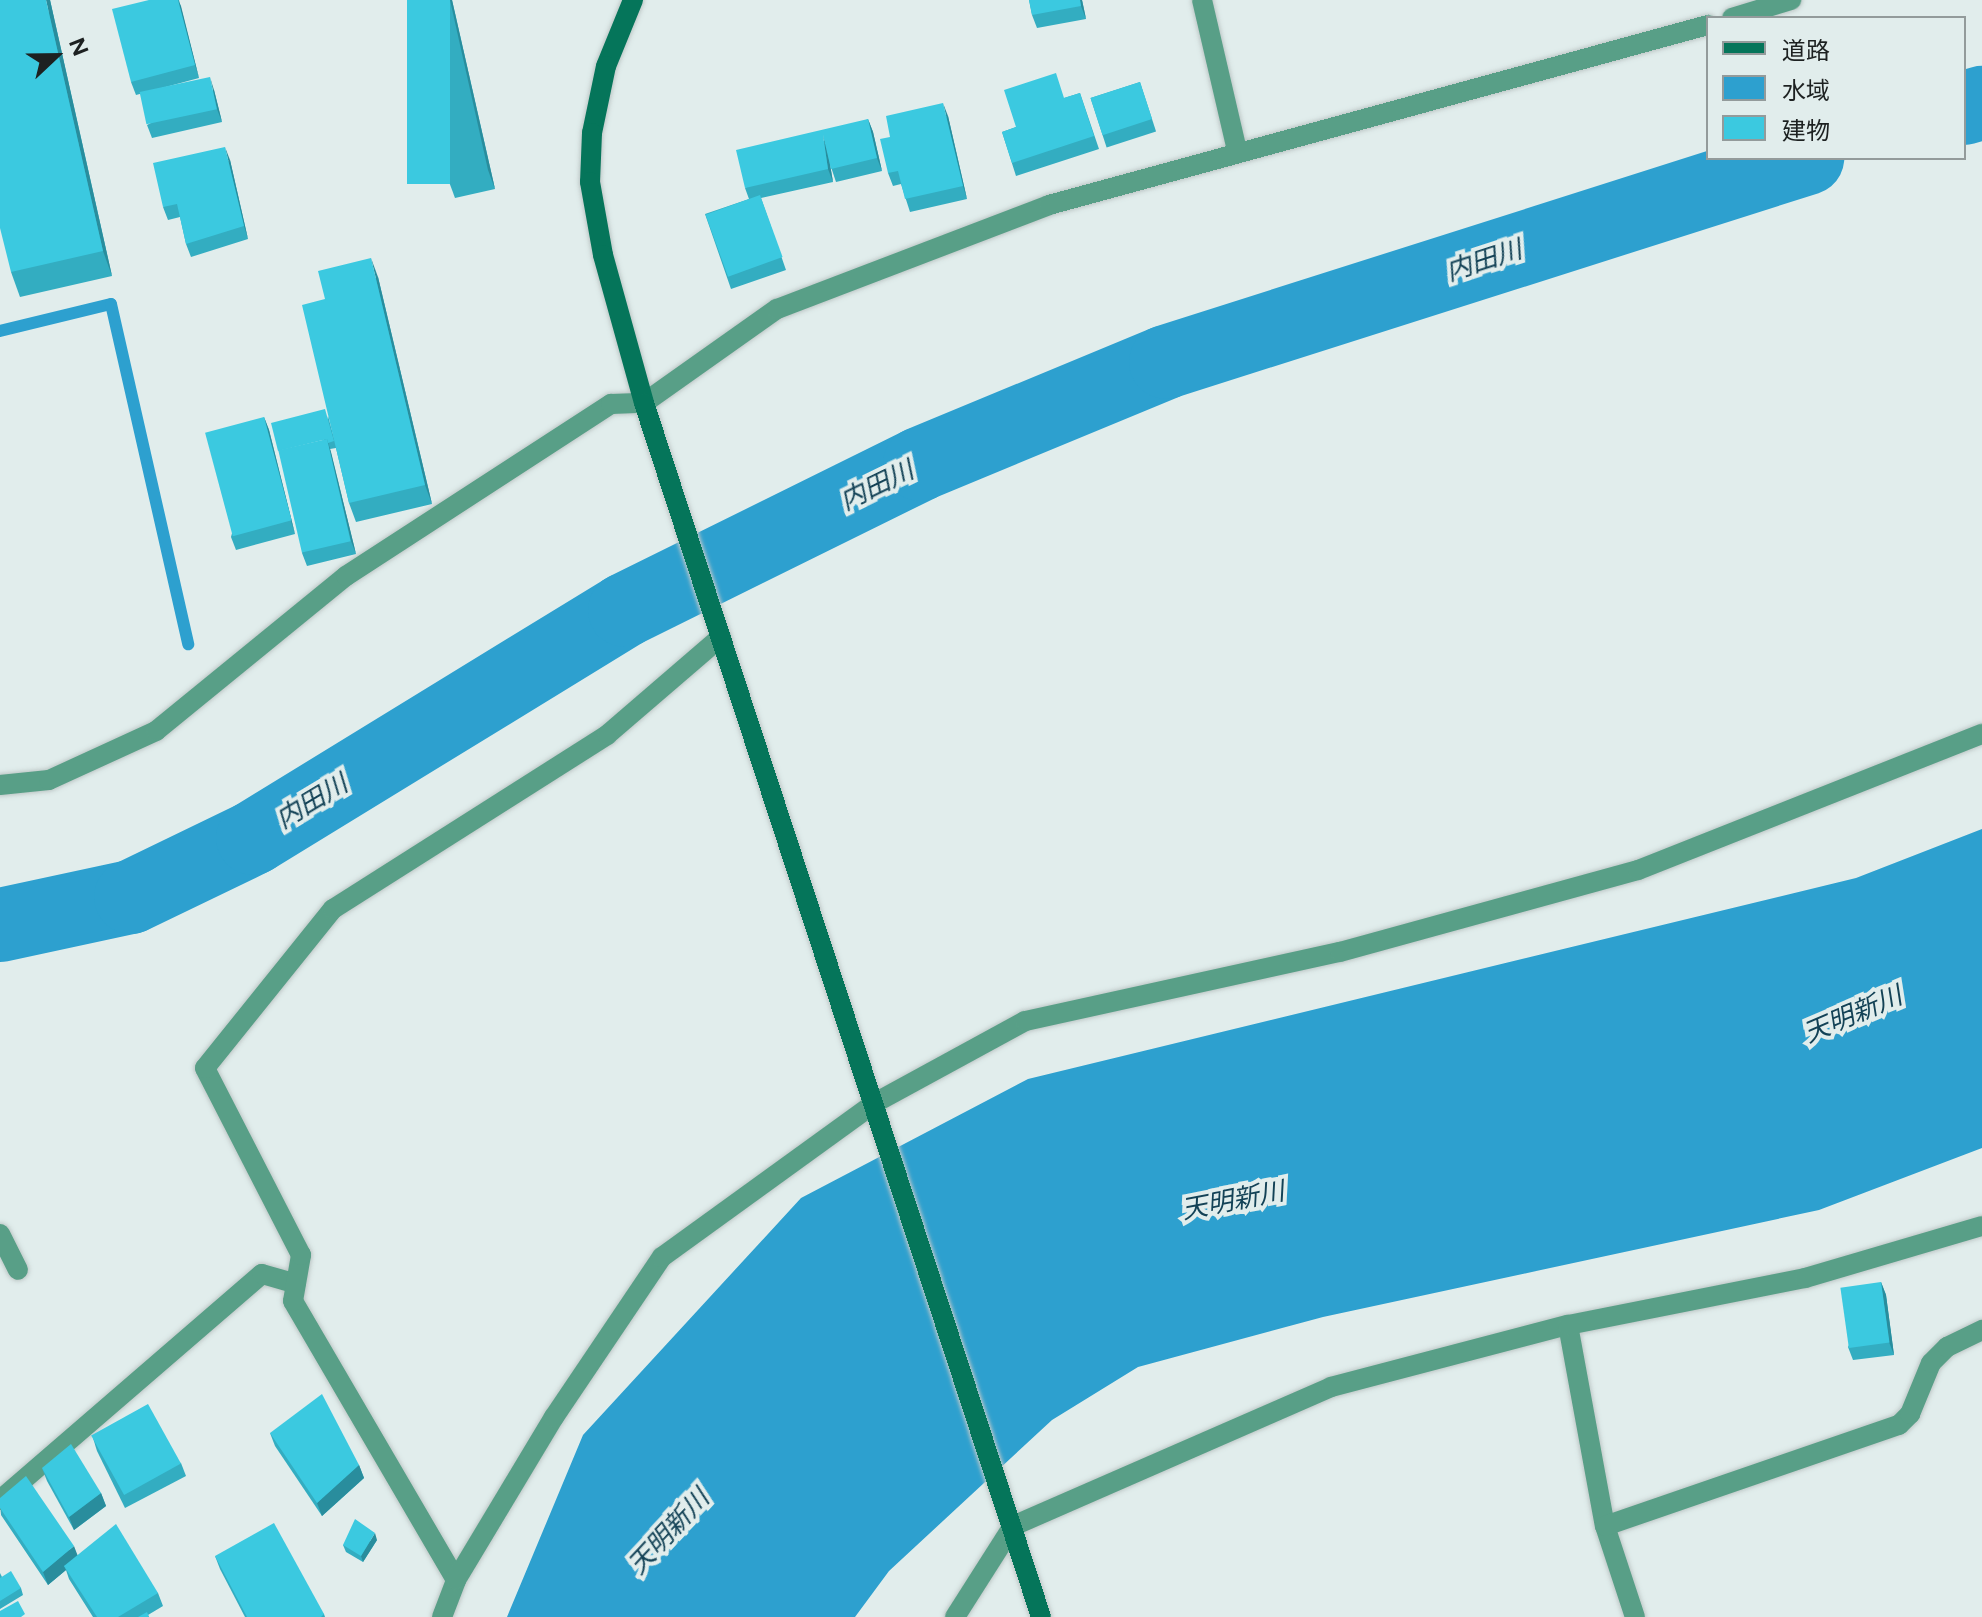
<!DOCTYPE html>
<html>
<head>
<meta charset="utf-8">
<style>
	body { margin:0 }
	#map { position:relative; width:1982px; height:1617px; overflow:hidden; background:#e1edec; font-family:Figtree,"Noto Sans JP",sans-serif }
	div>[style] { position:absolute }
	.water>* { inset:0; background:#2da0cf }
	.stream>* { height:12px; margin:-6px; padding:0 6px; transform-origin:6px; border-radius:6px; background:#2da0cf }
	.river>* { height:74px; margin:-37px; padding:0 37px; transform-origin:37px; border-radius:37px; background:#2da0cf }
	.roads { filter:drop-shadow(0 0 2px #bec8c7) drop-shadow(0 0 2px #bec8c7) }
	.street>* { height:20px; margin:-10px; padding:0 10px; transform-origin:10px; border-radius:10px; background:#589f87 }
	.secondary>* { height:20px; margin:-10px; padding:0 10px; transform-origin:10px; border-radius:10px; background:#05755a }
	.wall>* { inset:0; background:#33adc1; transform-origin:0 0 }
	.shaded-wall>* { inset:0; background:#298d9d }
	.building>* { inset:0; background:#3bc9e0; transform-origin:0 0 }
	span { translate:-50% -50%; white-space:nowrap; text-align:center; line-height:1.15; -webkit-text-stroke:8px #e1edec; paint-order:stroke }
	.water-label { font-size:26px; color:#134256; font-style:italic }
	.legend { position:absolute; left:1706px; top:16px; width:260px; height:144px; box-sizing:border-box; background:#e1edec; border:2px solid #939b9b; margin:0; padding:10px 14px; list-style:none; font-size:24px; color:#1d2121 }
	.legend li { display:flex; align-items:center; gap:16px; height:40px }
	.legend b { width:40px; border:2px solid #939b9b }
	.north { position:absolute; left:16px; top:16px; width:80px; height:80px; -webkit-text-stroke:6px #e1edec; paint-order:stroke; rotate:68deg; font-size:22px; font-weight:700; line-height:32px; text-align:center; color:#1d2121 }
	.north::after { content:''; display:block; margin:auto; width:28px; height:36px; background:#1d2121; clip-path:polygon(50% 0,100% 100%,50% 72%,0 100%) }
</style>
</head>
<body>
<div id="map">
	<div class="water">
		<div style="clip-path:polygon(1982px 829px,1982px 1148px,1819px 1210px,1323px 1317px,1138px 1367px,1052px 1420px,889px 1571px,855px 1617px,507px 1617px,583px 1435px,801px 1198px,1028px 1079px,1856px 878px)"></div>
	</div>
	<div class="stream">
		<div style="left:0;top:331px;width:114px;rotate:-13.7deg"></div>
		<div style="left:111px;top:304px;width:349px;rotate:77.2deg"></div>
	</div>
	<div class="river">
		<div style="left:1964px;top:108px;width:19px;rotate:-16deg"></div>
		<div style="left:0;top:925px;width:134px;rotate:-12.1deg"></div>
		<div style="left:131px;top:897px;width:136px;rotate:-25.8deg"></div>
		<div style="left:253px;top:838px;width:436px;rotate:-31.5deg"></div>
		<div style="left:625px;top:610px;width:329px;rotate:-26.3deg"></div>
		<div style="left:920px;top:464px;width:266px;rotate:-22.5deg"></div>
		<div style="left:1166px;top:362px;width:673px;rotate:-17.65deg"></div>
	</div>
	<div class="roads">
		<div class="street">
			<div style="left:1202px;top:0;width:155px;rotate:76.9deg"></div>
			<div style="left:1732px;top:18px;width:62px;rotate:-17deg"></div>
			<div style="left:0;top:785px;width:49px;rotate:-5.8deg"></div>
			<div style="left:49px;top:780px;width:118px;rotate:-24.6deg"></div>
			<div style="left:156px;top:731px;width:245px;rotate:-39.2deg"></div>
			<div style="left:346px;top:576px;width:316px;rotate:-33deg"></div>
			<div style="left:611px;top:404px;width:33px;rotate:-2deg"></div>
			<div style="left:644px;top:403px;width:163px;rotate:-35.3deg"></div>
			<div style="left:777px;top:309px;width:291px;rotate:-20.9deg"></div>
			<div style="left:1049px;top:205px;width:683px;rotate:-15.28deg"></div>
			<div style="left:0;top:1234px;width:40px;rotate:63.4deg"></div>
			<div style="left:1568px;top:1325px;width:204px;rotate:79.6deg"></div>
			<div style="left:1605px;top:1526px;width:96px;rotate:71.8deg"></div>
			<div style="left:0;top:1500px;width:346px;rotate:-40.8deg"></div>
			<div style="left:262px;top:1274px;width:35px;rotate:16deg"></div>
			<div style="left:1605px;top:1526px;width:311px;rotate:-19deg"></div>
			<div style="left:1899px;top:1425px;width:16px;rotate:-45deg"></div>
			<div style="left:1910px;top:1414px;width:55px;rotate:-67.6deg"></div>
			<div style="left:1931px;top:1363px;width:23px;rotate:-45deg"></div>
			<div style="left:1947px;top:1347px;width:39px;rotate:-26deg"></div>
			<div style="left:456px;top:1580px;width:323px;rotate:-120.3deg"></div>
			<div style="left:293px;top:1301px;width:47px;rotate:-80.1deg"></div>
			<div style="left:301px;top:1255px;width:210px;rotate:-117.2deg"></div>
			<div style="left:205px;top:1068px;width:204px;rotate:-51.2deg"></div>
			<div style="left:333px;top:909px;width:325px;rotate:-32.4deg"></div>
			<div style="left:607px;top:735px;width:150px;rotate:-40.7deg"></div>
			<div style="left:442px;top:1617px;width:40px;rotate:-69deg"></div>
			<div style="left:456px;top:1580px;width:190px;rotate:-59deg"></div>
			<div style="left:554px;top:1417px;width:193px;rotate:-56deg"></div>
			<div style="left:662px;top:1257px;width:261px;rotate:-35.9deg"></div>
			<div style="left:873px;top:1104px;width:173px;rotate:-28.6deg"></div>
			<div style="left:1025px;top:1021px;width:322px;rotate:-12.4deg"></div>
			<div style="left:1340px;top:952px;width:309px;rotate:-15.4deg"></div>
			<div style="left:1638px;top:870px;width:370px;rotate:-21.6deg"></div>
			<div style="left:955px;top:1617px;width:108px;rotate:-57.5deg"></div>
			<div style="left:1013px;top:1526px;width:347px;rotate:-23.6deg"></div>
			<div style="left:1331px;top:1387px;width:245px;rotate:-14.7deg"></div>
			<div style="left:1568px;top:1325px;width:242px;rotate:-11.2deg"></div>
			<div style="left:1805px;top:1278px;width:184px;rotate:-16.4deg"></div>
		</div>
		<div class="secondary">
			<div style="left:633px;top:0;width:71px;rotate:112.2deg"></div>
			<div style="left:606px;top:66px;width:68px;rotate:101.8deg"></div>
			<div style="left:592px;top:133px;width:49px;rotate:92.3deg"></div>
			<div style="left:590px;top:182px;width:74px;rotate:79.9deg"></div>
			<div style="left:603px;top:255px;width:154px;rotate:74.5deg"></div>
			<div style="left:644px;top:403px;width:1277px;rotate:71.89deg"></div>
		</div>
	</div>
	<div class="wall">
		<div style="clip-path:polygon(50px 0,112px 276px,20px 297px,11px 272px)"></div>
		<div style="clip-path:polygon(149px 0,179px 0,199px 78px,136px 95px,131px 82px)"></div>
		<div style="clip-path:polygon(407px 0,452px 0,495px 189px,455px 198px,448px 179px)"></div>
		<div style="clip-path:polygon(1029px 0,1082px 0,1086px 19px,1037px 28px,1032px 15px)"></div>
		<div style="left:1140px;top:82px;width:52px;height:52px;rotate:72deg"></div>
		<div style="clip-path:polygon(214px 90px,222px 122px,152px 138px,147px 125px)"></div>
		<div style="clip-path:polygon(1080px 93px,1099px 149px,1016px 176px,1002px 132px,1016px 127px,1064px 98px)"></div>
		<div style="clip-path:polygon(948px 116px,967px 199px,910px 212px,901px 184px,893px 186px,888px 173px,890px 137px)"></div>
		<div style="clip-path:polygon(868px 119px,873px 132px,882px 171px,836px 182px,830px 164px,833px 182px,761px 198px,786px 270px,731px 289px,705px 214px,749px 199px,745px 188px)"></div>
		<div style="clip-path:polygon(230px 160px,248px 239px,191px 257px,186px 244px,180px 217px,168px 220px,163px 207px)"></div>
		<div style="clip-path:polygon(378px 277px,432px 504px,356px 522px,349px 503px,336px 448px,330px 449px,356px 554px,307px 566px,302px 553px,328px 416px,334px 438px,325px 299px)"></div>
		<div style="clip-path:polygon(264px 417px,269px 430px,295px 534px,236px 550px,231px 537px)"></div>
		<div style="clip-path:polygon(1881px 1282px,1886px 1295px,1894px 1355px,1853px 1360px,1848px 1347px)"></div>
		<div style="clip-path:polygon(270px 1433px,359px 1465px,364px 1478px,322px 1516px,275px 1446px)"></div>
		<div style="clip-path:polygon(93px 1438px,181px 1463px,186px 1476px,125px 1508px,97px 1451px)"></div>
		<div style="clip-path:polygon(42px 1468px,101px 1493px,106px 1506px,74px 1530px,47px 1481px)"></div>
		<div style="clip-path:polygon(0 1498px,77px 1555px,158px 1593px,163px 1606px,148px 1615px,149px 1617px,93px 1617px,69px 1579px,66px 1570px,48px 1585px,1px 1515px)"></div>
		<div style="clip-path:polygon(377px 1540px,363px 1562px,346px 1552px,343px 1545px)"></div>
		<div style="clip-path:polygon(215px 1556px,324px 1614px,325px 1617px,245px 1617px,220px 1569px)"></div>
		<div style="clip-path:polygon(0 1573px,2px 1577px,21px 1588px,23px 1595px,0 1609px)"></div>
	</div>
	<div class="shaded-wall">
		<div style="clip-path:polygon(46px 0,50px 0,112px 276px,103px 251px)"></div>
		<div style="clip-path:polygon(178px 0,181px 6px,199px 78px,195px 65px)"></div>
		<div style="clip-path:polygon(450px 0,452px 0,495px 189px,488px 170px)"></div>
		<div style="clip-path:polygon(1080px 0,1082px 0,1086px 19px,1081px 6px)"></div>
		<div style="clip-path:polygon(210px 77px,214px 90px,222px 122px,217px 109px)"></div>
		<div style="clip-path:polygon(943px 103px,948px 116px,967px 199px,963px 186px)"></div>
		<div style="clip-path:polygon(868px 119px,873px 132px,882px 171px,877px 158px)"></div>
		<div style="clip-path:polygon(823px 135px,827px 148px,833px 182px,828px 169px)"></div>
		<div style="clip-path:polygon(225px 147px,230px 160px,248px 239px,244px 226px)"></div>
		<div style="clip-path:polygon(371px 258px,378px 277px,432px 504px,425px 485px)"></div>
		<div style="clip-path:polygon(264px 417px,269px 430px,295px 534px,291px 521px)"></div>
		<div style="clip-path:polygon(327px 439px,331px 452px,356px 554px,351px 541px)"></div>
		<div style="clip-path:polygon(1881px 1282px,1886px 1295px,1894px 1355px,1889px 1342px)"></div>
		<div style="clip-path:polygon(359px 1465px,364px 1478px,322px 1516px,317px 1503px)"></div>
		<div style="clip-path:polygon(101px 1493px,106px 1506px,74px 1530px,69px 1517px)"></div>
		<div style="clip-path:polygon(375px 1533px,377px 1540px,363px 1562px,361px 1556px)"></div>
		<div style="clip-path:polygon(74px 1546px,79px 1559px,64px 1566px,66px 1570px,48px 1585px,43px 1572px)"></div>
	</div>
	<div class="building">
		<div style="clip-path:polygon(0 0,46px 0,103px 251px,11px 272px,0 228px)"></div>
		<div style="clip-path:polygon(149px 0,178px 0,195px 65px,131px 82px,112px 9px)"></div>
		<div style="left:407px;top:0;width:43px;height:184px"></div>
		<div style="clip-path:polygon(1029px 0,1080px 0,1081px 6px,1032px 15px)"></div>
		<div style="clip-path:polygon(1056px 73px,1064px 98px,1080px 93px,1094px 136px,1012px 163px,1002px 132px,1016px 127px,1004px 90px)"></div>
		<div style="left:210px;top:77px;width:33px;height:72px;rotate:78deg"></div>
		<div style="left:1140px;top:82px;width:39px;height:52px;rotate:72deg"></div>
		<div style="clip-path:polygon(943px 103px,963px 186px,905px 199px,898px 171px,888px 173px,880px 139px,890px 137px,886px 116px)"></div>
		<div style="clip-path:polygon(868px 119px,877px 158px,831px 169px,823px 135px,828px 169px,745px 188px,736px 150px)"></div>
		<div style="clip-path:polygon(225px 147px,244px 226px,186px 244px,177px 204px,163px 207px,153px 163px)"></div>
		<div style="left:760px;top:195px;width:66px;height:58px;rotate:70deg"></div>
		<div style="clip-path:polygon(371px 258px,425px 485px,349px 503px,302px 305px,325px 299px,318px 271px)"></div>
		<div style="clip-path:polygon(325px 409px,334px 441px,328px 443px,327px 439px,278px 451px,271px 423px)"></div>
		<div style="left:264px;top:417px;width:107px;height:61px;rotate:75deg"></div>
		<div style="left:327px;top:439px;width:105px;height:50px;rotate:77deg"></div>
		<div style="left:1881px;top:1282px;width:61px;height:41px;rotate:82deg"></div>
		<div style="clip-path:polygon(322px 1394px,359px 1465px,317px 1503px,270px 1433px)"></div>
		<div style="left:148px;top:1404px;width:68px;height:65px;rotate:61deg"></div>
		<div style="clip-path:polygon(71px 1444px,101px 1493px,69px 1517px,42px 1468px)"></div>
		<div style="clip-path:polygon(26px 1476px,74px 1546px,43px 1572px,0 1508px,0 1498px)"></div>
		<div style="clip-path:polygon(355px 1519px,375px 1533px,361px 1556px,343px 1545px)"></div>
		<div style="clip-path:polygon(274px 1523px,324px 1614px,321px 1617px,247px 1617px,215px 1556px)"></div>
		<div style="clip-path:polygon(116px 1524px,158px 1593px,118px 1617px,97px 1617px,64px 1566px)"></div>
		<div style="clip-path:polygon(11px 1571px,21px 1588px,0 1601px,0 1578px)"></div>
		<div style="clip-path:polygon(18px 1601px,25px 1614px,21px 1617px,0 1617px,0 1611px)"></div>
		<div style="clip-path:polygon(147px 1612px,149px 1617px,138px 1617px)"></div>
	</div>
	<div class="water-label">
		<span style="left:1484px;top:261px;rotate:-18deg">内田川</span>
		<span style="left:877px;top:486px;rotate:-26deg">内田川</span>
		<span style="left:312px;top:802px;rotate:-31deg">内田川</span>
		<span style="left:1853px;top:1015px;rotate:-23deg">天明新川</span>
		<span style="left:1233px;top:1201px;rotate:-11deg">天明新川</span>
		<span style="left:669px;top:1532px;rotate:-47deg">天明新川</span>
	</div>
	<ul class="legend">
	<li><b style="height:10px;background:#05755a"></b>道路</li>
	<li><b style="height:22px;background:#2da0cf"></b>水域</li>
	<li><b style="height:22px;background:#3bc9e0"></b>建物</li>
	</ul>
	<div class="north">N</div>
</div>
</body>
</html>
